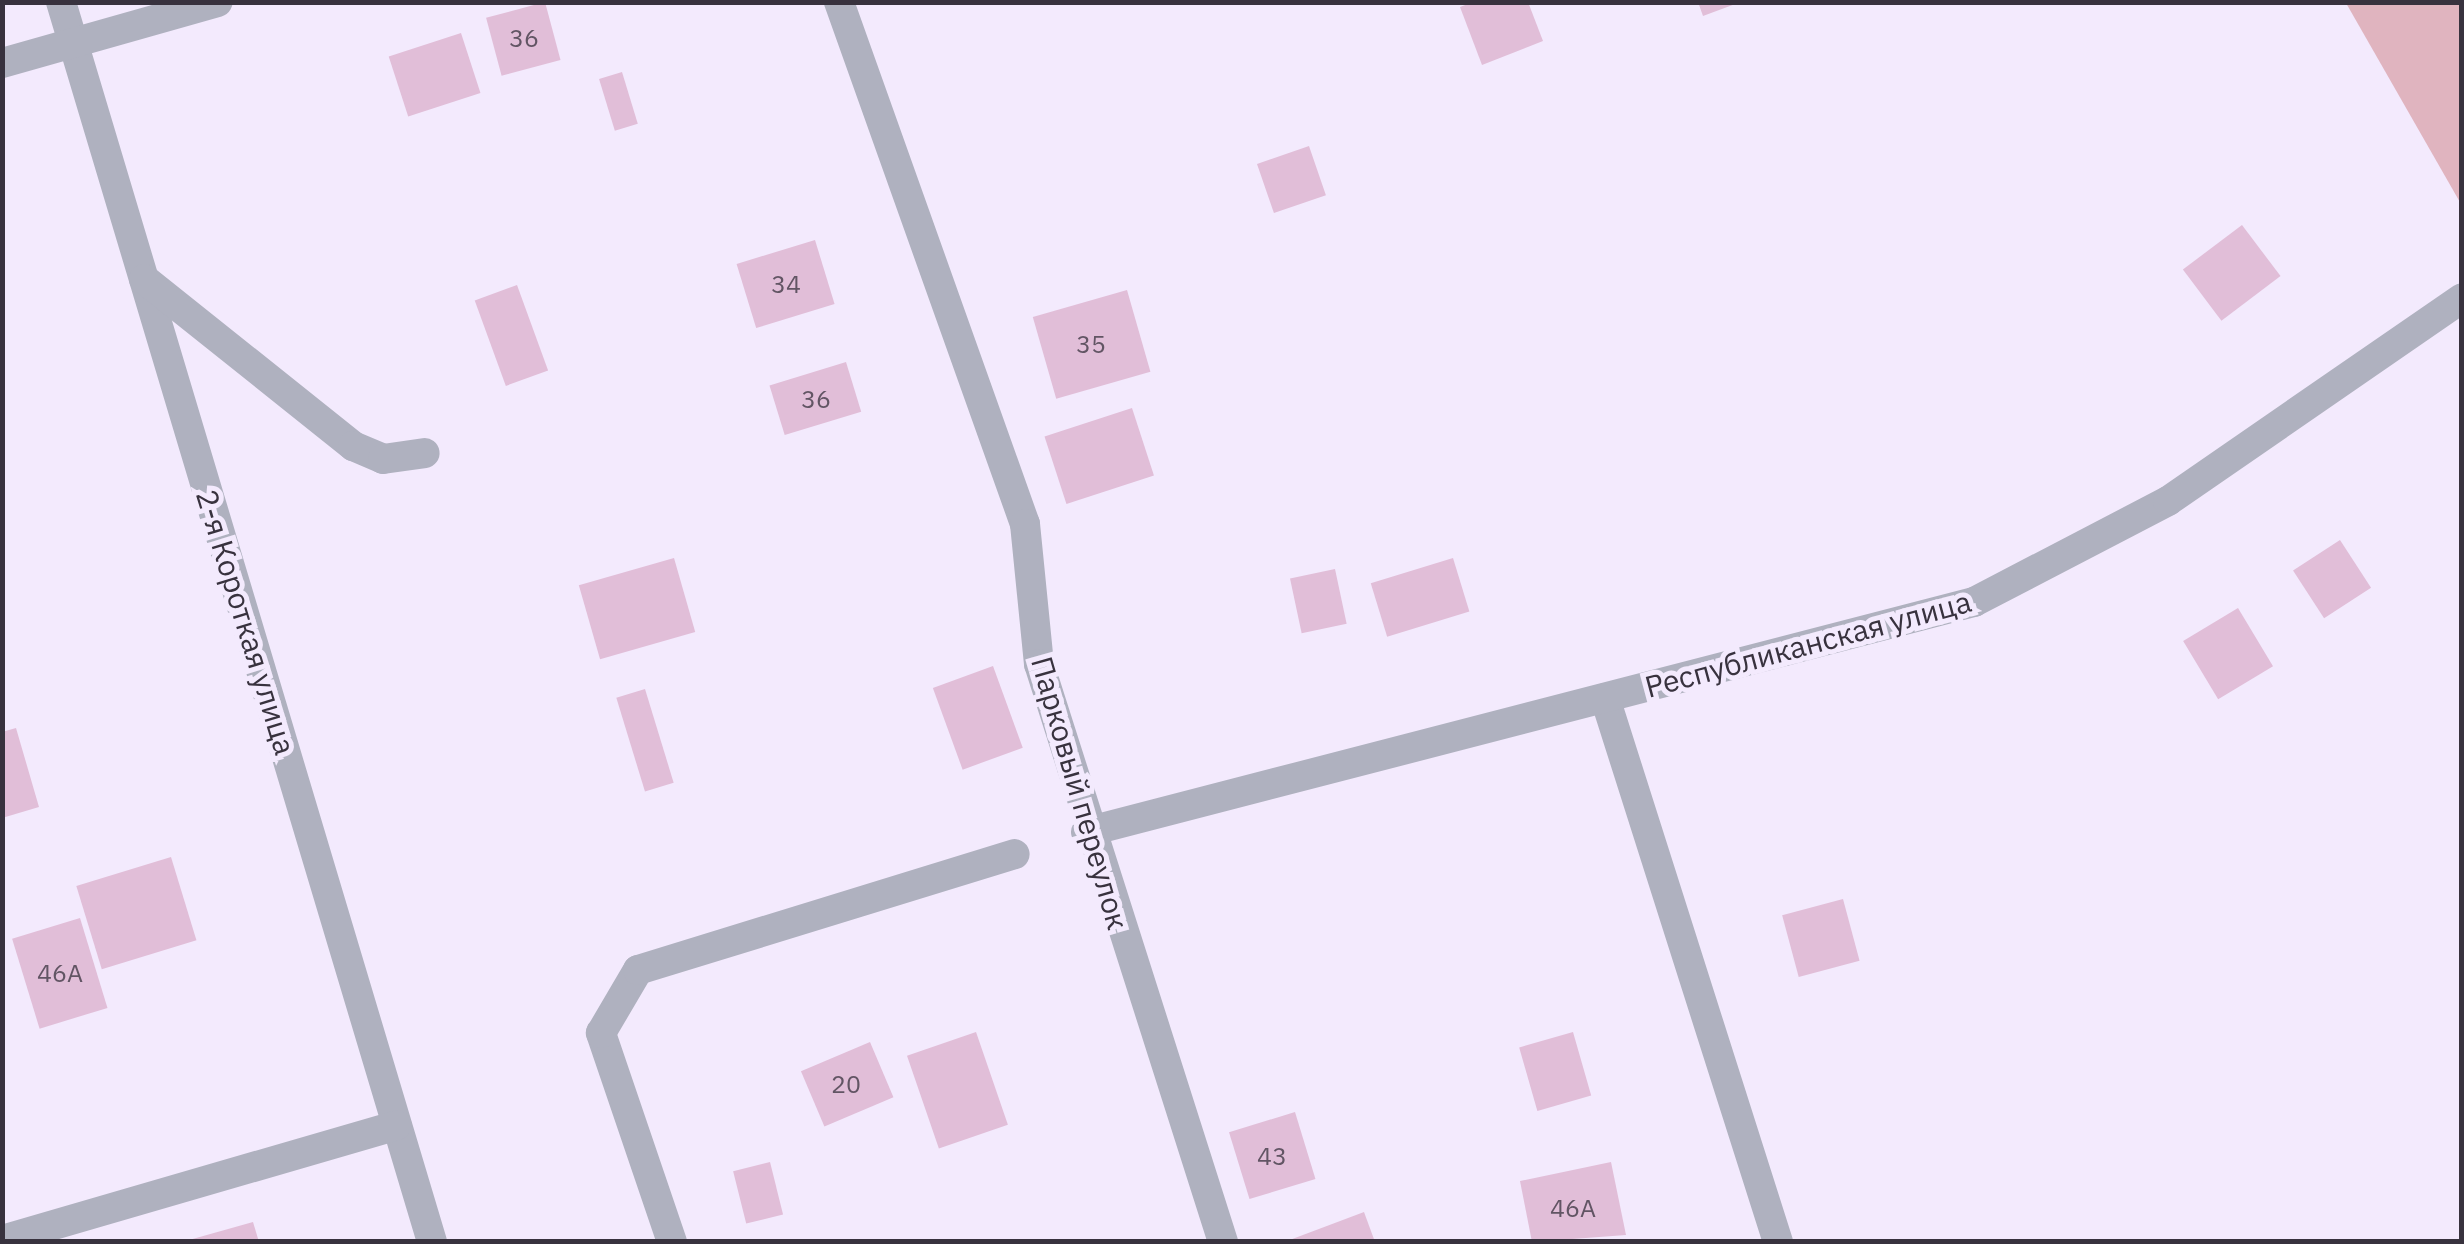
<!DOCTYPE html>
<html>
<head>
<meta charset="utf-8">
<style>
	body { margin:0 }
	#map { position:relative; width:2464px; height:1244px; overflow:hidden; background:#f3eafd; font-family:"IBM Plex Sans",sans-serif }
	div>[style] { position:absolute }
	.green>* { inset:0; background:#e0b4bf }
	.building>* { inset:0; background:#e1bed8; transform-origin:0 0 }
	.minor>* { height:30px; margin:-15px; padding:0 15px; transform-origin:15px; border-radius:15px; background:#afb1bf }
	span { translate:-50% -50%; white-space:nowrap; text-align:center; line-height:1.15; -webkit-text-stroke:10px #f3eafd; paint-order:stroke }
	.number-label { font-size:25px; color:#625564 }
	.number-label span { -webkit-text-stroke-width:0 }
	.street-label { font-size:30px; color:#38323e }
	.frame { position:absolute; inset:0; border:5px solid #38323e; pointer-events:none }
</style>
</head>
<body>
<div id="map">
	<div class="green">
		<div style="clip-path:polygon(2346px 3px,2461px 3px,2461px 204px)"></div>
	</div>
	<div class="building">
		<div style="left:545px;top:2px;width:60px;height:61px;rotate:75deg"></div>
		<div style="clip-path:polygon(1473px 2px,1528px 2px,1543px 41px,1482px 65px,1460px 7px)"></div>
		<div style="clip-path:polygon(1698px 2px,1738px 2px,1738px 3px,1703px 16px)"></div>
		<div style="left:461px;top:33px;width:63px;height:76px;rotate:72deg"></div>
		<div style="left:622px;top:72px;width:54px;height:24px;rotate:73deg"></div>
		<div style="left:1309px;top:146px;width:52px;height:55px;rotate:71deg"></div>
		<div style="left:2242px;top:225px;width:64px;height:74px;rotate:53deg"></div>
		<div style="left:815px;top:240px;width:67px;height:82px;rotate:73deg"></div>
		<div style="left:517px;top:285px;width:91px;height:45px;rotate:70deg"></div>
		<div style="left:1127px;top:290px;width:85px;height:98px;rotate:74deg"></div>
		<div style="left:846px;top:362px;width:52px;height:80px;rotate:73deg"></div>
		<div style="left:1132px;top:408px;width:71px;height:92px;rotate:72deg"></div>
		<div style="left:2340px;top:540px;width:57px;height:56px;rotate:57deg"></div>
		<div style="left:674px;top:558px;width:77px;height:99px;rotate:74deg"></div>
		<div style="left:1453px;top:558px;width:56px;height:86px;rotate:73deg"></div>
		<div style="left:1335px;top:569px;width:56px;height:46px;rotate:78deg"></div>
		<div style="left:2238px;top:608px;width:68px;height:64px;rotate:59deg"></div>
		<div style="left:993px;top:666px;width:87px;height:64px;rotate:70deg"></div>
		<div style="left:645px;top:689px;width:98px;height:30px;rotate:73deg"></div>
		<div style="clip-path:polygon(16px 728px,39px 807px,2px 818px,2px 732px)"></div>
		<div style="left:171px;top:857px;width:87px;height:99px;rotate:73deg"></div>
		<div style="left:1843px;top:899px;width:64px;height:63px;rotate:75deg"></div>
		<div style="left:80px;top:918px;width:94px;height:71px;rotate:73deg"></div>
		<div style="left:976px;top:1032px;width:98px;height:73px;rotate:71deg"></div>
		<div style="left:1573px;top:1032px;width:66px;height:56px;rotate:74deg"></div>
		<div style="left:870px;top:1042px;width:60px;height:75px;rotate:67deg"></div>
		<div style="left:1295px;top:1112px;width:70px;height:69px;rotate:73deg"></div>
		<div style="left:770px;top:1162px;width:54px;height:38px;rotate:76deg"></div>
		<div style="clip-path:polygon(1611px 1162px,1626px 1235px,1532px 1242px,1520px 1181px)"></div>
		<div style="clip-path:polygon(1364px 1212px,1375px 1242px,1287px 1242px,1287px 1241px)"></div>
		<div style="clip-path:polygon(253px 1222px,259px 1242px,189px 1242px,189px 1240px)"></div>
	</div>
	<div class="minor">
		<div style="left:61px;top:2px;width:1294px;rotate:73.34deg"></div>
		<div style="left:839px;top:2px;width:554px;rotate:70.39deg"></div>
		<div style="left:1025px;top:524px;width:141px;rotate:84.3deg"></div>
		<div style="left:1039px;top:664px;width:607px;rotate:72.34deg"></div>
		<div style="left:2px;top:63px;width:224px;rotate:-15.8deg"></div>
		<div style="left:144px;top:279px;width:268px;rotate:38.6deg"></div>
		<div style="left:353px;top:446px;width:33px;rotate:23deg"></div>
		<div style="left:383px;top:459px;width:42px;rotate:-8.1deg"></div>
		<div style="left:1605px;top:698px;width:571px;rotate:72.36deg"></div>
		<div style="left:1086px;top:832px;width:917px;rotate:-14.52deg"></div>
		<div style="left:1974px;top:602px;width:219px;rotate:-27.5deg"></div>
		<div style="left:2168px;top:501px;width:357px;rotate:-34.6deg"></div>
		<div style="left:2px;top:1240px;width:411px;rotate:-16.2deg"></div>
		<div style="left:672px;top:1242px;width:221px;rotate:-108.8deg"></div>
		<div style="left:601px;top:1033px;width:73px;rotate:-59.6deg"></div>
		<div style="left:638px;top:970px;width:394px;rotate:-17.1deg"></div>
	</div>
	<div class="number-label">
		<span style="left:524px;top:38px">36</span>
		<span style="left:786px;top:284px">34</span>
		<span style="left:1091px;top:344px">35</span>
		<span style="left:816px;top:399px">36</span>
		<span style="left:60px;top:973px">46А</span>
		<span style="left:846px;top:1084px">20</span>
		<span style="left:1272px;top:1156px">43</span>
		<span style="left:1573px;top:1208px">46А</span>
	</div>
	<div class="street-label">
		<span style="left:246px;top:622px;rotate:73deg">2-я Короткая улица</span>
		<span style="left:1808px;top:644px;rotate:-15deg">Республиканская улица</span>
		<span style="left:1080px;top:793px;rotate:74deg">Парковый переулок</span>
	</div>
	<div class="frame"></div>
</div>
</body>
</html>
